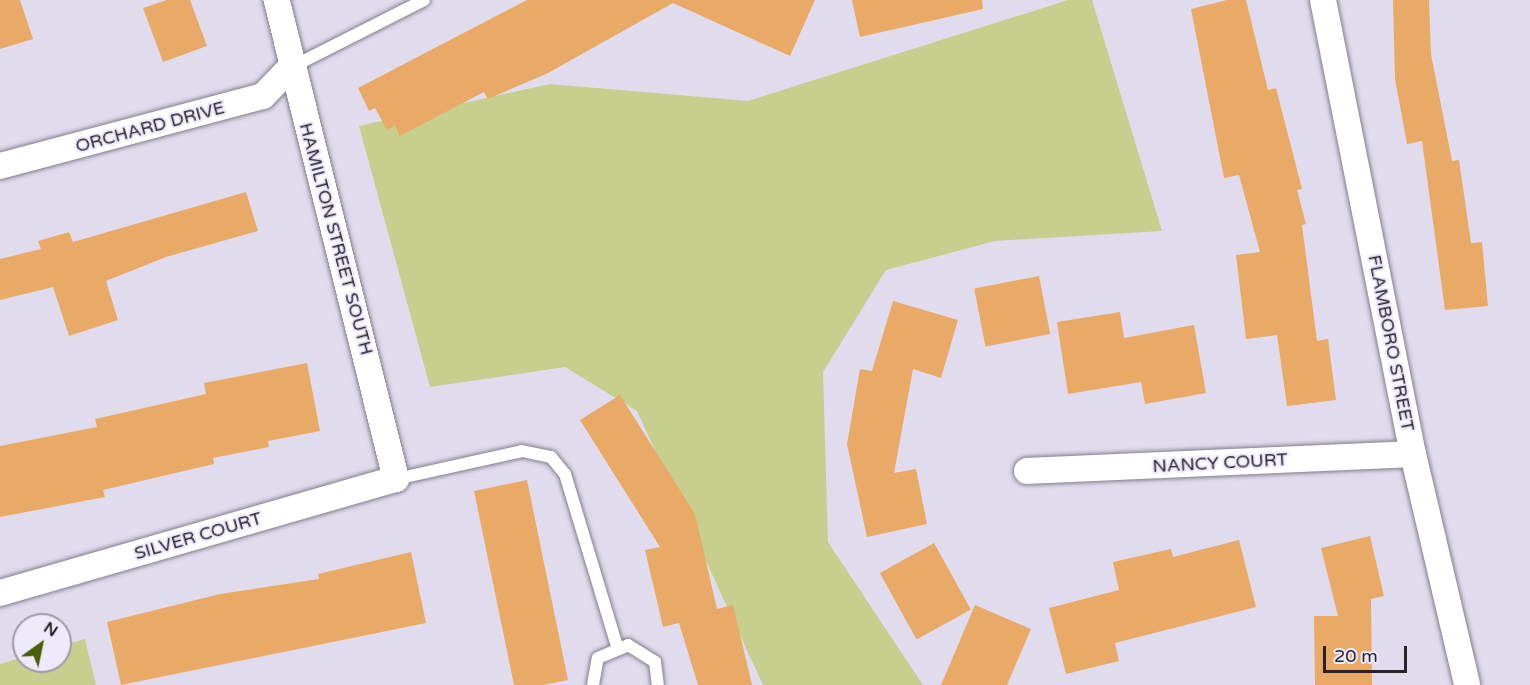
<!DOCTYPE html>
<html>
<head>
<meta charset="utf-8">
<style>
	body { margin:0 }
	#map { position:relative; width:1530px; height:685px; overflow:hidden; background:#e1dced; font-family:"Varela Round",sans-serif }
	div>[style] { position:absolute }
	.green>* { inset:0; background:#c8cf8e }
	.building>* { inset:0; background:#e8aa66; transform-origin:0 0 }
	.roads { filter:drop-shadow(0 0 2px #827e8d) drop-shadow(0 0 2px #827e8d) }
	.service>* { height:12px; margin:-6px; padding:0 6px; transform-origin:6px; border-radius:6px; background:#fff }
	.minor>* { height:26px; margin:-13px; padding:0 13px; transform-origin:13px; border-radius:13px; background:#fff }
	span { translate:-50% -50%; white-space:nowrap; text-align:center; line-height:1.15; -webkit-text-stroke:4.5px #eee9fb; paint-order:stroke }
	.street-label { font-size:18px; color:#26242b }
	.north { position:absolute; left:12px; top:613px; width:60px; height:60px; box-sizing:border-box; background:#eee9fb; border:2px solid #9e9aa8; border-radius:50%; rotate:33deg; font-size:16px; font-weight:700; line-height:24px; text-align:center; color:#26242b }
	.north::after { content:''; display:block; margin:auto; width:21px; height:27px; background:#4b5e05; clip-path:polygon(50% 0,100% 100%,50% 72%,0 100%) }
	.scale { position:absolute; left:1323px; top:646px; width:84px; height:27px; box-sizing:border-box; border:3px solid #26242b; border-top:0; padding-left:8px; font-size:18px; line-height:21px; white-space:nowrap; color:#26242b; -webkit-text-stroke:4px #eee9fb; paint-order:stroke }
</style>
</head>
<body>
<div id="map">
	<div class="green">
		<div style="clip-path:polygon(1068px 0,1092px 0,1162px 231px,995px 241px,886px 270px,823px 372px,828px 542px,923px 685px,763px 685px,637px 411px,565px 367px,430px 387px,359px 126px,550px 84px,748px 101px)"></div>
		<div style="clip-path:polygon(85px 639px,96px 685px,0 685px,0 664px,24px 657px,24px 661px,60px 661px,60px 646px)"></div>
	</div>
	<div class="building">
		<div style="clip-path:polygon(0 0,20px 0,33px 39px,0 49px)"></div>
		<div style="clip-path:polygon(167px 0,190px 0,207px 46px,163px 62px,143px 8px)"></div>
		<div style="clip-path:polygon(527px 0,815px 0,790px 56px,673px 3px,548px 73px,488px 99px,484px 92px,400px 136px,395px 125px,387px 130px,375px 108px,369px 111px,358px 88px)"></div>
		<div style="clip-path:polygon(852px 0,982px 0,983px 9px,860px 37px)"></div>
		<div style="clip-path:polygon(1227px 0,1246px 0,1268px 90px,1276px 88px,1302px 189px,1297px 190px,1306px 224px,1302px 225px,1317px 341px,1328px 339px,1336px 400px,1287px 406px,1277px 335px,1246px 339px,1236px 255px,1260px 252px,1239px 175px,1224px 178px,1191px 9px)"></div>
		<div style="clip-path:polygon(1393px 0,1429px 0,1431px 54px,1452px 161px,1459px 160px,1471px 243px,1482px 242px,1488px 306px,1445px 310px,1422px 141px,1407px 144px,1395px 79px)"></div>
		<div style="clip-path:polygon(246px 192px,258px 231px,166px 257px,106px 281px,118px 320px,69px 336px,53px 287px,0 300px,0 259px,41px 249px,38px 241px,69px 232px,73px 242px)"></div>
		<div style="left:1039px;top:276px;width:59px;height:66px;rotate:79deg"></div>
		<div style="clip-path:polygon(893px 301px,958px 320px,941px 378px,913px 369px,894px 473px,916px 469px,927px 524px,867px 537px,847px 444px,860px 369px,872px 371px)"></div>
		<div style="clip-path:polygon(1120px 312px,1124px 338px,1194px 325px,1206px 393px,1145px 404px,1141px 382px,1068px 394px,1057px 322px)"></div>
		<div style="clip-path:polygon(307px 363px,320px 431px,268px 441px,269px 447px,213px 458px,214px 464px,103px 490px,105px 497px,0 517px,0 446px,97px 427px,95px 419px,206px 394px,204px 383px)"></div>
		<div style="clip-path:polygon(620px 395px,695px 514px,717px 609px,733px 605px,752px 685px,698px 685px,679px 623px,663px 627px,645px 550px,660px 547px,580px 420px)"></div>
		<div style="clip-path:polygon(527px 480px,568px 680px,543px 685px,514px 685px,474px 491px)"></div>
		<div style="clip-path:polygon(1370px 536px,1384px 596px,1371px 599px,1372px 685px,1315px 685px,1314px 616px,1338px 616px,1321px 548px)"></div>
		<div style="clip-path:polygon(1239px 540px,1256px 607px,1115px 643px,1119px 661px,1066px 674px,1049px 608px,1119px 590px,1113px 562px,1171px 549px,1173px 557px)"></div>
		<div style="left:934px;top:543px;width:76px;height:62px;rotate:61deg"></div>
		<div style="clip-path:polygon(411px 552px,426px 623px,121px 685px,107px 622px,220px 594px,319px 579px,318px 574px)"></div>
		<div style="clip-path:polygon(975px 605px,1031px 629px,1007px 685px,941px 685px)"></div>
	</div>
	<div class="roads">
		<div class="service">
			<div style="left:292px;top:67px;width:148px;rotate:-26.9deg"></div>
			<div style="left:396px;top:479px;width:129px;rotate:-12.5deg"></div>
			<div style="left:522px;top:451px;width:30px;rotate:12deg"></div>
			<div style="left:551px;top:457px;width:22px;rotate:51deg"></div>
			<div style="left:565px;top:474px;width:180px;rotate:73.2deg"></div>
			<div style="left:593px;top:685px;width:27px;rotate:-80deg"></div>
			<div style="left:598px;top:658px;width:33px;rotate:-23deg"></div>
			<div style="left:628px;top:645px;width:32px;rotate:32deg"></div>
			<div style="left:655px;top:662px;width:23px;rotate:83deg"></div>
		</div>
		<div class="minor">
			<div style="left:1323px;top:0;width:463px;rotate:78.8deg"></div>
			<div style="left:1413px;top:454px;width:237px;rotate:76.8deg"></div>
			<div style="left:0;top:166px;width:272px;rotate:-14.9deg"></div>
			<div style="left:263px;top:96px;width:39px;rotate:-46deg"></div>
			<div style="left:1027px;top:471px;width:386px;rotate:-2.5deg"></div>
			<div style="left:0;top:593px;width:412px;rotate:-16.1deg"></div>
			<div style="left:396px;top:479px;width:494px;rotate:-104deg"></div>
		</div>
	</div>
	<div class="street-label">
		<span style="left:150px;top:127px;rotate:-15deg">ORCHARD DRIVE</span>
		<span style="left:336px;top:239px;rotate:75deg">HAMILTON STREET SOUTH</span>
		<span style="left:1391px;top:343px;rotate:79deg">FLAMBORO STREET</span>
		<span style="left:1220px;top:463px;rotate:-3deg">NANCY COURT</span>
		<span style="left:198px;top:536px;rotate:-16deg">SILVER COURT</span>
	</div>
	<div class="north">N</div>
	<div class="scale">20 m</div>
</div>
</body>
</html>
